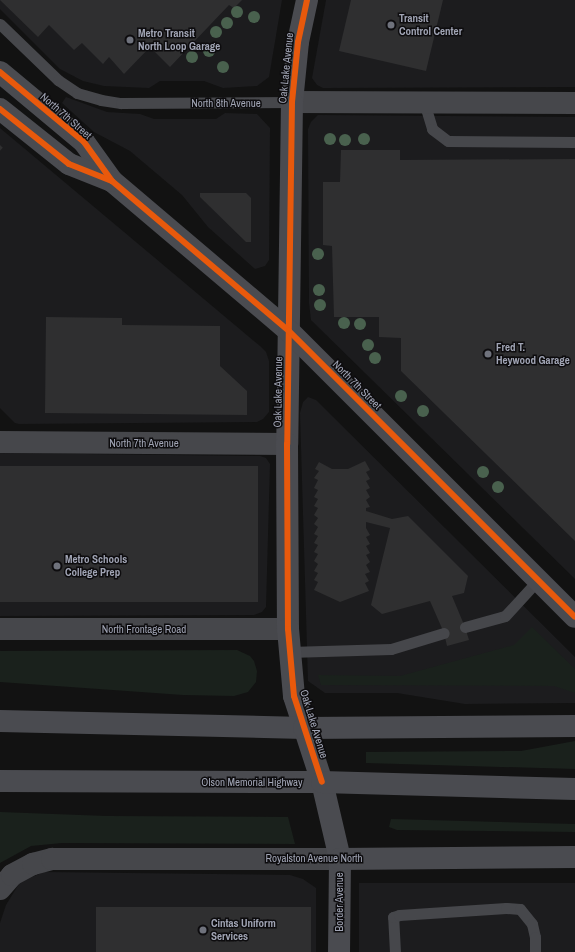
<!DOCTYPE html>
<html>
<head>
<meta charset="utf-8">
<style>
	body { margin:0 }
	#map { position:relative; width:575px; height:952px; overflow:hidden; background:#121212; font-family:"Archivo Narrow",sans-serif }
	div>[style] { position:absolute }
	.built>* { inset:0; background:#1c1c1e; transform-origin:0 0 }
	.green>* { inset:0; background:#1a211c }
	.building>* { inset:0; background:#2f2f30; transform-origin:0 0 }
	.lane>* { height:11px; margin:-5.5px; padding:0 5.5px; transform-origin:5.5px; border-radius:5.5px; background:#46474b }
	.street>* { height:22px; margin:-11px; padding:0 11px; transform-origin:11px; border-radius:11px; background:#46474b }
	.secondary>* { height:22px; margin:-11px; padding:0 11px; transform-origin:11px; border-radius:11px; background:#4a4b50 }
	.cycleway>* { height:6px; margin:-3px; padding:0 3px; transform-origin:3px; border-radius:3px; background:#e8590c }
	.trees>* { width:12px; height:12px; margin:-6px; border-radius:50%; background:#49614e }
	.dots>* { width:11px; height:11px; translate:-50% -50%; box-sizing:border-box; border:2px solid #0d0c0e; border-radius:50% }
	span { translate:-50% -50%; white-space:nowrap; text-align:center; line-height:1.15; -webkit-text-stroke:3px #0d0c0e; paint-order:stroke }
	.poi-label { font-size:11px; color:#a1a5b5; font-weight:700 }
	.left { translate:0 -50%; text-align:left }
	.street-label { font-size:11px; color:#a1a5b5 }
</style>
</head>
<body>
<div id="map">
	<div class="built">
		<div style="clip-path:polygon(0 0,282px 0,269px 77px,257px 86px,223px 88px,204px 81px,160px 81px,149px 88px,104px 86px,83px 81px,60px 69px,0 9px)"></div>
		<div style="clip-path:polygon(326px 0,575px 0,575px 87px,323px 88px,317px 85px,312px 78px)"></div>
		<div style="clip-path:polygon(66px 97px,107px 112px,140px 114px,154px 119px,216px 119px,225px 113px,257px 114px,270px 128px,269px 260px,265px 266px,255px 269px,208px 227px,182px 195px,130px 151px,94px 132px,62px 103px)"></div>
		<div style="clip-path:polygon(318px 115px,575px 117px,575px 579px,311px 320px,309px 303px,308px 129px,311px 122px)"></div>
		<div style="clip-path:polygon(0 128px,260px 346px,266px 352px,269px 361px,269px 412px,263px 419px,257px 422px,19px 424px,15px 423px,0 408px)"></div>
		<div style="clip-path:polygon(308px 397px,316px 400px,575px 657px,575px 703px,465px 704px,397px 693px,325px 693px,308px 681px,300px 413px,303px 402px)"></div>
		<div style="clip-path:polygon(0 453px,260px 456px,266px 458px,270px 464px,266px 607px,262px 612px,254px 615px,0 616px)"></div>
		<div style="clip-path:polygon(44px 872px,290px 875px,303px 879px,316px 888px,316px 952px,0 952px,0 923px,6px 905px,20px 882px)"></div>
		<div style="left:575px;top:883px;width:69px;height:216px;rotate:90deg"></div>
	</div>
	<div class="green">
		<div style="clip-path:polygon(532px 627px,575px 669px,575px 693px,554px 686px,321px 685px,318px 675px,400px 676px,514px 645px)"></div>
		<div style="clip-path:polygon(237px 650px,250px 656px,254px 661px,257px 671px,256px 682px,248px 692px,234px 696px,183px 695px,0 682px,0 651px)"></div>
		<div style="clip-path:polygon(575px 741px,575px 769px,366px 763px,366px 752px,521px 751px)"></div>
		<div style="clip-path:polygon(0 812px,107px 816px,288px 817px,295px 844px,62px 843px,31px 846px,0 863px)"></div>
		<div style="clip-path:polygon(391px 819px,575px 824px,575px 832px,397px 830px,389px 827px)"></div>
	</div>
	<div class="building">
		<div style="clip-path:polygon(0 0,242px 0,234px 8px,229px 5px,170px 67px,150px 47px,124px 74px,109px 57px,103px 64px,82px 43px,74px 50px,49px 25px,38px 37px)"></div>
		<div style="clip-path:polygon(351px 0,443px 0,426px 71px,339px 51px)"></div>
		<div style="left:0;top:145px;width:4px;height:114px;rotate:45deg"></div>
		<div style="clip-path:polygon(341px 150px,400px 150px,400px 160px,575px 159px,575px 541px,401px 371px,401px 338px,379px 337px,379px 317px,334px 317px,332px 246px,323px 245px,323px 182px,340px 182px)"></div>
		<div style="clip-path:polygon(200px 193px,246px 193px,251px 198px,251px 242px,246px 242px,200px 197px)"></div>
		<div style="clip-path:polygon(46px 317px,122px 318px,122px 325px,220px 326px,220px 366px,247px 391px,247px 415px,45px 413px)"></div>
		<div style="clip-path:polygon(365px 461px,370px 470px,366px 472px,370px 479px,366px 481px,370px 488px,366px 490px,370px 497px,366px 500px,370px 507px,366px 508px,366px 511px,392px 519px,408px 516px,468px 576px,464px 593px,452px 596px,465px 627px,469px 640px,447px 646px,444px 633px,430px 601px,382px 614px,371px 605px,390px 528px,366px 522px,366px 528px,370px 535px,366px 537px,370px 544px,366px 546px,370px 553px,366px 555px,370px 562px,366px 565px,370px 572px,365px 574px,369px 581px,365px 583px,369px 591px,340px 602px,314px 590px,318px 582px,314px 580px,318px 573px,314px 571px,318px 564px,314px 561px,318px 554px,314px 552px,318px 545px,314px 543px,318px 536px,314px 534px,318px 527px,314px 524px,318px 518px,314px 515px,318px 508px,314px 506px,318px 499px,314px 497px,318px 490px,314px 488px,318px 480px,314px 478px,319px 471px,315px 469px,319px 462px,332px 469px,348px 469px)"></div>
		<div style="left:0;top:466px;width:258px;height:136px"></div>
		<div style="left:96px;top:907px;width:215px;height:45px"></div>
	</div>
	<div class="lane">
		<div style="left:0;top:24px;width:81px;rotate:44deg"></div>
		<div style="left:58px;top:80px;width:23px;rotate:34deg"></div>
		<div style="left:77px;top:93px;width:25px;rotate:16deg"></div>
		<div style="left:101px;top:100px;width:20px;rotate:9deg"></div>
		<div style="left:121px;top:103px;width:171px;rotate:-0.3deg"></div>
		<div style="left:424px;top:102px;width:28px;rotate:73deg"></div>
		<div style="left:432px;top:129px;width:20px;rotate:37deg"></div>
		<div style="left:448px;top:141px;width:127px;rotate:0.5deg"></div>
		<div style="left:465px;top:627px;width:41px;rotate:-15.4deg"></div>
		<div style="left:505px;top:616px;width:49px;rotate:-47.5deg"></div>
		<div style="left:289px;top:652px;width:102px;rotate:-1.7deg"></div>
		<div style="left:391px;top:649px;width:55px;rotate:-16.8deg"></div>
		<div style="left:395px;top:952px;width:35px;rotate:-93deg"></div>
		<div style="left:393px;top:917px;width:6px;rotate:-18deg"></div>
		<div style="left:399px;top:915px;width:107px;rotate:-3.7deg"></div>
		<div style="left:506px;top:908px;width:14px;rotate:4deg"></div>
		<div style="left:520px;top:909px;width:19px;rotate:51deg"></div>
		<div style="left:532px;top:924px;width:13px;rotate:77deg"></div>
		<div style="left:535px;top:937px;width:15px;rotate:90deg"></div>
	</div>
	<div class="street">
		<div style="left:292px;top:102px;width:283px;rotate:0.2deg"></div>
		<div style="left:0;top:442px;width:287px;rotate:0.4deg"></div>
		<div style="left:0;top:629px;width:288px"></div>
		<div style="left:0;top:889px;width:18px;rotate:-49deg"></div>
		<div style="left:12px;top:875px;width:24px;rotate:-28deg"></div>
		<div style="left:33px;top:864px;width:20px;rotate:-15deg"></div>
		<div style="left:52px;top:859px;width:288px"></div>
	</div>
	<div class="secondary">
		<div style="left:307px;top:0;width:43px;rotate:102.1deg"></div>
		<div style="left:298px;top:42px;width:60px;rotate:95.7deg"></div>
		<div style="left:292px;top:102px;width:342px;rotate:90.8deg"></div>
		<div style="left:287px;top:444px;width:185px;rotate:89.7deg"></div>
		<div style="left:288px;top:629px;width:67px;rotate:84.9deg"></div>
		<div style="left:294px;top:696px;width:90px;rotate:72deg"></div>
		<div style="left:322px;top:782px;width:79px;rotate:76.8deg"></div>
		<div style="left:340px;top:859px;width:93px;rotate:90.6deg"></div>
		<div style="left:0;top:72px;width:109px;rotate:39.8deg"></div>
		<div style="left:84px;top:142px;width:48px;rotate:54.3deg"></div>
		<div style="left:112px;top:181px;width:232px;rotate:40.3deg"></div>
		<div style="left:289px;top:331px;width:404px;rotate:45deg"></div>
		<div style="left:0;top:109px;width:88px;rotate:38.6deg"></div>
		<div style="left:69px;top:164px;width:46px;rotate:21.6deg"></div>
		<div style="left:0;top:721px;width:304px;rotate:1.3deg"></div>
		<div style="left:304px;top:728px;width:271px;rotate:-0.4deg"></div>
		<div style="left:0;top:781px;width:322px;rotate:0.2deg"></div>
		<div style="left:322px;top:782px;width:253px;rotate:1.6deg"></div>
		<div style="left:340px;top:859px;width:235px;rotate:-0.5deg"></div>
	</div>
	<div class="cycleway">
		<div style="left:307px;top:0;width:43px;rotate:102.1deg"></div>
		<div style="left:298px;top:42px;width:60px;rotate:95.7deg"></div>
		<div style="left:292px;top:102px;width:342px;rotate:90.8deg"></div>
		<div style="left:287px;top:444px;width:185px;rotate:89.7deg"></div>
		<div style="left:288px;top:629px;width:67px;rotate:84.9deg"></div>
		<div style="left:294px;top:696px;width:90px;rotate:72deg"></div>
		<div style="left:0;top:72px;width:109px;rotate:39.8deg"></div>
		<div style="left:84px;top:142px;width:48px;rotate:54.3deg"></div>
		<div style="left:112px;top:181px;width:232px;rotate:40.3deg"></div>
		<div style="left:289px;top:331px;width:404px;rotate:45deg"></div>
		<div style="left:0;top:109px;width:88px;rotate:38.6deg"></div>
		<div style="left:69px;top:164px;width:46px;rotate:21.6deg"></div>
	</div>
	<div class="trees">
		<div style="left:237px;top:12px"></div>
		<div style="left:254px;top:17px"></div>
		<div style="left:227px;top:23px"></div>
		<div style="left:216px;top:32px"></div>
		<div style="left:209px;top:51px"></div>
		<div style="left:192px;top:57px"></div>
		<div style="left:223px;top:67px"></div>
		<div style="left:330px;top:139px"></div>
		<div style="left:364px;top:139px"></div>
		<div style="left:345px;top:140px"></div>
		<div style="left:318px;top:254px"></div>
		<div style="left:319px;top:290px"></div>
		<div style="left:320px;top:305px"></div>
		<div style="left:344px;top:323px"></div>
		<div style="left:360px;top:324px"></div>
		<div style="left:368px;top:345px"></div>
		<div style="left:375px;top:358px"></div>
		<div style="left:401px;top:396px"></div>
		<div style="left:423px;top:411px"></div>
		<div style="left:483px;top:472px"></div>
		<div style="left:498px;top:487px"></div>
	</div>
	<div class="dots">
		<div style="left:391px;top:25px;background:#6f727c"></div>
		<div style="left:130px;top:40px;background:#6f727c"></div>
		<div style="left:488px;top:354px;background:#6f727c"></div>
		<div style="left:57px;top:566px;background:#6f727c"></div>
		<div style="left:203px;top:930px;background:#6f727c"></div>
	</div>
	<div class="poi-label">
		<span class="left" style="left:399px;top:25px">Transit<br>Control Center</span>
		<span class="left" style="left:138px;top:40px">Metro Transit<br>North Loop Garage</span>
		<span class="left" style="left:496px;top:354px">Fred T.<br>Heywood Garage</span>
		<span class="left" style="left:65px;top:566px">Metro Schools<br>College Prep</span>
		<span class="left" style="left:211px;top:930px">Cintas Uniform<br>Services</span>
	</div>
	<div class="street-label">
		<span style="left:286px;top:68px;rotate:-84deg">Oak Lake Avenue</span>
		<span style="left:226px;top:103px">North 8th Avenue</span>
		<span style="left:66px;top:116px;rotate:41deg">North 7th Street</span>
		<span style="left:357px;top:385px;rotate:45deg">North 7th Street</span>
		<span style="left:278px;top:392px;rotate:-89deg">Oak Lake Avenue</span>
		<span style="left:144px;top:443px">North 7th Avenue</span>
		<span style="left:144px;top:629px">North Frontage Road</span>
		<span style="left:314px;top:724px;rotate:73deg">Oak Lake Avenue</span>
		<span style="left:252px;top:782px">Olson Memorial Highway</span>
		<span style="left:314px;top:858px">Royalston Avenue North</span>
		<span style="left:339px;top:902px;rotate:-90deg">Border Avenue</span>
	</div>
</div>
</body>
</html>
